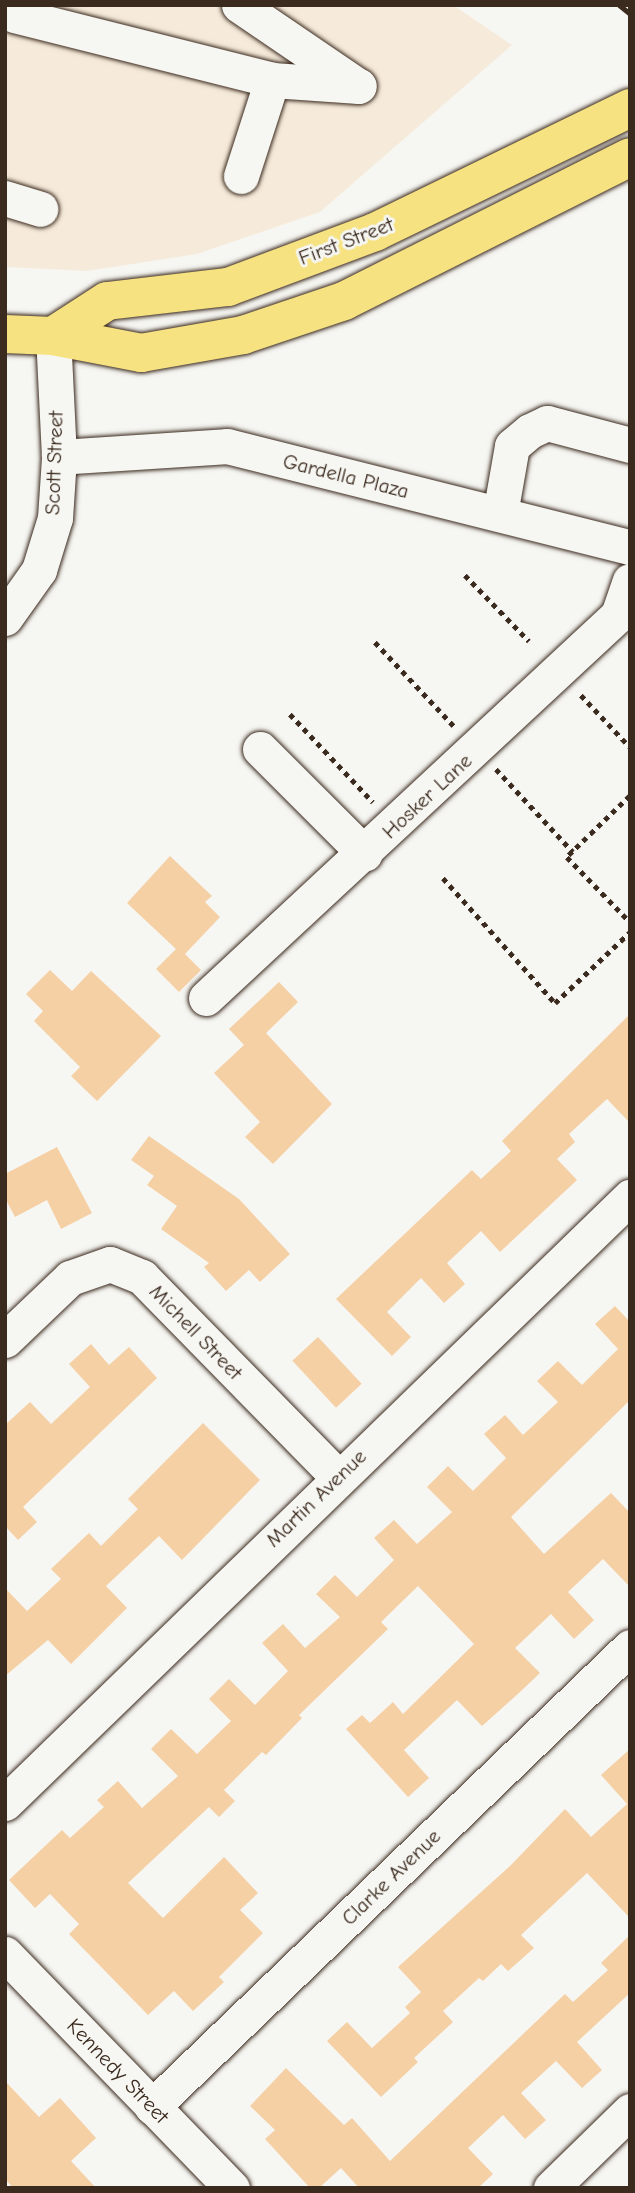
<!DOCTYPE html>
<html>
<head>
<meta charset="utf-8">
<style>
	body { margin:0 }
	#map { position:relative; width:635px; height:2193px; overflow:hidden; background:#f6f6f2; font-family:"Comic Neue",sans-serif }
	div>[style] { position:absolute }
	.built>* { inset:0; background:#f6ebdb }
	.building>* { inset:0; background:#f6d0a5; transform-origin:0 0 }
	.path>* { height:4.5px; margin-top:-2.25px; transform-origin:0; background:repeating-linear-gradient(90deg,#3b2a1e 0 5px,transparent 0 10px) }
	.roads { filter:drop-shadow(0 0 2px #3b2a1e) drop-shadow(0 0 2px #3b2a1e) }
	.minor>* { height:35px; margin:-17.5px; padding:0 17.5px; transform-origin:17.5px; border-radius:17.5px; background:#f6f6f2 }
	.major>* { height:38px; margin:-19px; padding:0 19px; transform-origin:19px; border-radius:19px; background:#f7e281 }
	.rail>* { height:5px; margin:-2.5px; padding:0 2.5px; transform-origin:2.5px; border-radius:2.5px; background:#3b2a1e }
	span { translate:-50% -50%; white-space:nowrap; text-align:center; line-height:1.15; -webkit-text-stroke:6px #f6f6f2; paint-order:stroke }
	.street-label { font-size:21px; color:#3b2a1e }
	.frame { position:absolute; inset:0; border:7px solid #3b2a1e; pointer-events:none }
</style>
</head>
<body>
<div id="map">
	<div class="built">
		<div style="clip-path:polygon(5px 5px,453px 5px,512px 45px,320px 212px,197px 254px,87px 271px,5px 267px)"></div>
	</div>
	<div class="building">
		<div style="clip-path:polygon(170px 856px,212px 896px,205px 902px,220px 917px,185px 954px,201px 970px,179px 992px,156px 969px,176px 949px,127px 903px)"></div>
		<div style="clip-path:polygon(50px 970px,72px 991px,91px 971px,161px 1036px,97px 1101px,71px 1076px,80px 1067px,34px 1021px,43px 1011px,26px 994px)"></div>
		<div style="clip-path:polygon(279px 982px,298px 1002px,266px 1033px,332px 1104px,273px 1164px,245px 1137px,260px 1122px,214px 1073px,244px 1045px,229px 1029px)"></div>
		<div style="clip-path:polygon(630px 1014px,630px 1123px,607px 1099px,569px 1134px,575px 1142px,557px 1159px,577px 1180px,500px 1252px,481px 1231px,447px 1263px,465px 1284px,444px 1303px,421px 1278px,387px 1312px,411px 1337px,392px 1356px,336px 1299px,472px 1170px,481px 1179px,511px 1151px,502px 1141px)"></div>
		<div style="clip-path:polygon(149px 1136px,239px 1199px,290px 1254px,260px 1282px,249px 1270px,226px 1291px,204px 1267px,209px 1263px,161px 1229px,177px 1206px,147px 1185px,154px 1176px,131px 1160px)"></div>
		<div style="clip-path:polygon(57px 1147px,92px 1213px,61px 1229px,47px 1200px,15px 1217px,5px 1198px,5px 1174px)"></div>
		<div style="clip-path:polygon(615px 1306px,630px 1322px,630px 1400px,511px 1517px,544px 1554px,611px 1493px,630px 1513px,630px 1587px,603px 1559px,568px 1592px,594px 1620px,574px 1639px,551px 1614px,515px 1648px,540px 1673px,520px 1692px,482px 1726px,457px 1700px,404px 1750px,429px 1778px,408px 1797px,346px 1729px,362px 1715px,370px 1723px,393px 1702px,403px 1714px,474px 1644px,418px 1586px,381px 1622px,388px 1629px,299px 1715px,302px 1718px,266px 1755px,262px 1752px,224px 1790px,235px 1801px,219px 1817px,209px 1807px,128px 1883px,163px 1918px,224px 1857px,258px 1893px,240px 1910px,263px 1933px,219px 1977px,224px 1982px,193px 2011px,174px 1991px,148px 2015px,69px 1934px,79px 1924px,50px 1894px,35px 1908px,9px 1880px,62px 1830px,70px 1838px,104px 1807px,97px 1800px,118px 1781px,142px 1808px,178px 1776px,151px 1749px,171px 1729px,197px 1754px,231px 1721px,209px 1699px,229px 1679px,255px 1705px,288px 1671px,262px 1643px,283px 1624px,305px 1648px,340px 1617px,316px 1594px,335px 1575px,357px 1597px,394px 1560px,374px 1538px,394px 1520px,417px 1544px,452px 1512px,427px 1487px,448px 1466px,473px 1491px,506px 1458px,484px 1434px,505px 1415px,523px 1435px,558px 1402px,537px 1381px,558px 1361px,582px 1385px,618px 1349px,595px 1324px)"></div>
		<div style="left:318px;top:1337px;width:64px;height:35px;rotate:47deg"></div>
		<div style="clip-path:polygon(91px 1344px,109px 1365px,129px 1347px,157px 1378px,23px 1507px,37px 1522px,18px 1540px,5px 1526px,5px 1425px,30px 1402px,51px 1424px,90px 1387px,69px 1364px)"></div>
		<div style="clip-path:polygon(203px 1423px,260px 1480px,182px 1560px,159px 1536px,106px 1586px,127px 1608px,71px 1664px,48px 1640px,5px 1676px,5px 1588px,27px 1611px,61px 1579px,51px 1569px,89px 1533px,101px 1546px,138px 1509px,128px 1499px)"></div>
		<div style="clip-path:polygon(630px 1749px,630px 1918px,587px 1873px,521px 1935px,534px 1948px,508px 1971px,501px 1964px,483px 1981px,479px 1978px,443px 2011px,453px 2022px,414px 2058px,418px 2062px,381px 2097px,327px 2041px,347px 2022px,372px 2048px,410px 2013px,405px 2007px,421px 1992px,398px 1967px,511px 1865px,565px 1809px,591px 1837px,627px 1804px,601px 1775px)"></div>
		<div style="clip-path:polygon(630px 1935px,630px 1993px,577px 2042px,602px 2070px,582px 2088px,556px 2061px,521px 2093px,546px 2120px,525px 2139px,503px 2115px,468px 2148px,493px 2174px,478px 2188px,359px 2188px,341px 2168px,319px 2188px,310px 2188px,265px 2139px,275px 2130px,250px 2106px,286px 2068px,344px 2125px,352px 2118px,390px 2161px,565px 1994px,573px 2002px,608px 1970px,601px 1963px)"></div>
		<div style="clip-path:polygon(5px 2081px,39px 2117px,60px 2098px,96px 2138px,71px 2161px,96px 2188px,13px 2188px,5px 2179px)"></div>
	</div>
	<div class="path">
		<div style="left:465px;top:575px;width:92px;rotate:45.9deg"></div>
		<div style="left:375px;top:642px;width:115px;rotate:46.8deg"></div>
		<div style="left:581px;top:695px;width:71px;rotate:46.7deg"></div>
		<div style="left:290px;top:714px;width:121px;rotate:46.7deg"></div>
		<div style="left:496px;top:769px;width:113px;rotate:47.1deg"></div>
		<div style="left:630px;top:796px;width:88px;rotate:135.9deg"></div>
		<div style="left:567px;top:857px;width:91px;rotate:45.9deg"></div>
		<div style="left:443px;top:878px;width:168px;rotate:48.1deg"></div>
		<div style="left:555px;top:1003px;width:103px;rotate:-43.4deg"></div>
	</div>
	<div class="roads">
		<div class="minor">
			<div style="left:239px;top:5px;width:144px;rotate:34.2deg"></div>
			<div style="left:14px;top:15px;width:266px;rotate:14.1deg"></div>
			<div style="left:272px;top:80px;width:87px;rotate:3.9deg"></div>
			<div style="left:241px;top:176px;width:101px;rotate:-72.1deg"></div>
			<div style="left:5px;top:198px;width:37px;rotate:17deg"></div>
			<div style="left:59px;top:457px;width:168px;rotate:-3.7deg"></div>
			<div style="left:227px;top:446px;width:415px;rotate:14.1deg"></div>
			<div style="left:500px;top:514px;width:69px;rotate:-80deg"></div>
			<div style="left:512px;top:446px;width:23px;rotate:-40deg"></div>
			<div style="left:530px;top:431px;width:19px;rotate:-25deg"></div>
			<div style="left:547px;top:423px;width:86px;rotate:14.8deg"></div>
			<div style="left:5px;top:618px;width:59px;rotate:-54.7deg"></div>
			<div style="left:39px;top:570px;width:54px;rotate:-72.9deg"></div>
			<div style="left:55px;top:518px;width:61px;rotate:-86.2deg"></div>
			<div style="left:59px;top:457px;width:121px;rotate:-92.8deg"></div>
			<div style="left:260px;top:749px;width:148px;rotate:45deg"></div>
			<div style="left:206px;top:998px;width:563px;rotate:-42.91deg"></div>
			<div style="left:618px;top:615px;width:36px;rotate:-71deg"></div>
			<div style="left:5px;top:1340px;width:90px;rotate:-43.6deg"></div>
			<div style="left:70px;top:1278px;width:42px;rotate:-19.3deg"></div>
			<div style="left:110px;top:1264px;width:35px;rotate:22deg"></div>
			<div style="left:142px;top:1277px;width:279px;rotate:45.6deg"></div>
			<div style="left:5px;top:1803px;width:871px;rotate:-44.12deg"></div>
			<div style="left:5px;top:1954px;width:326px;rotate:45.9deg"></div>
			<div style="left:152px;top:2107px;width:663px;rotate:-43.9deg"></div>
			<div style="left:551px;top:2188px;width:110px;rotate:-44.3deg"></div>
		</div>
		<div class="major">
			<div style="left:5px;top:334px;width:48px;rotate:2.4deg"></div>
			<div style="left:53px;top:336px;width:90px;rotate:10.9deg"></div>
			<div style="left:141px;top:353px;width:104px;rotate:-10deg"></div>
			<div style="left:243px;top:335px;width:107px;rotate:-18.6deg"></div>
			<div style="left:344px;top:301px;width:320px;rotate:-26.7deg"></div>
			<div style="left:53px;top:336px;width:64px;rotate:-32.9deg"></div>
			<div style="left:107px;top:301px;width:122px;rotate:-6.6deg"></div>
			<div style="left:228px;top:287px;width:157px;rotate:-20.5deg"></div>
			<div style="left:375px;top:232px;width:284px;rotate:-25.9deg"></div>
		</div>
	</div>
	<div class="rail">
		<div style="left:619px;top:5px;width:14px;rotate:39deg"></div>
	</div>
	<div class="street-label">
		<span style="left:346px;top:241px;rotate:-21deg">First Street</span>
		<span style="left:54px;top:463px;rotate:-88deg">Scott Street</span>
		<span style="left:346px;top:476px;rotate:14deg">Gardella Plaza</span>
		<span style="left:427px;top:796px;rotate:-43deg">Hosker Lane</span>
		<span style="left:196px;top:1332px;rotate:46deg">Michell Street</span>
		<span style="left:316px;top:1498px;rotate:-44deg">Martin Avenue</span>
		<span style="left:391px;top:1877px;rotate:-44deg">Clarke Avenue</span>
		<span style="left:118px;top:2071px;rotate:46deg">Kennedy Street</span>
	</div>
	<div class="frame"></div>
</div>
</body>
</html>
